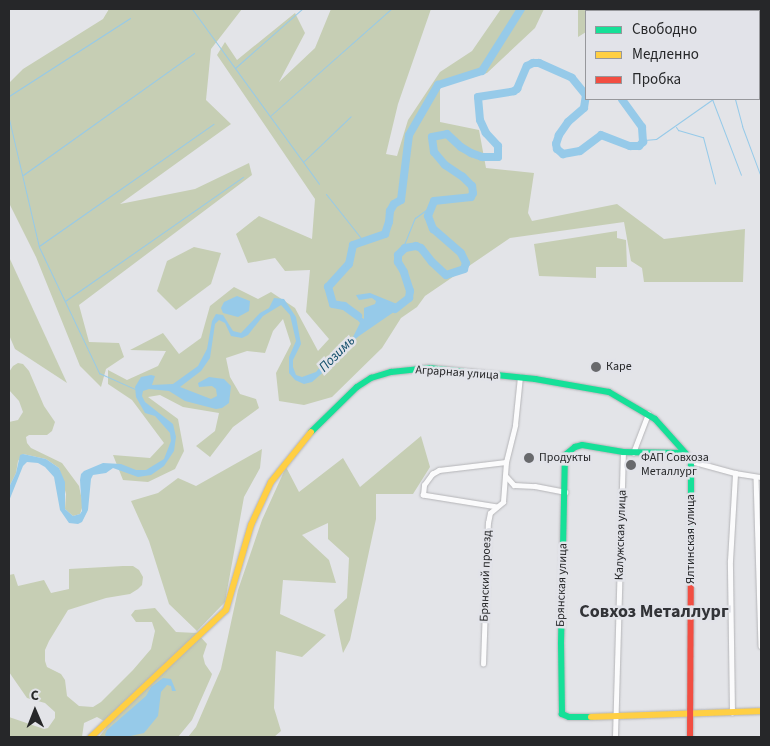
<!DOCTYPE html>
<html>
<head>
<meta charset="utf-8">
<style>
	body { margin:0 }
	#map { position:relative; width:770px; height:746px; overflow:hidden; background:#e3e4e8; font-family:"Source Sans 3",sans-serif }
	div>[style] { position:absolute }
	.green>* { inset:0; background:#c6ceb4 }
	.water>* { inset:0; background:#96cae9 }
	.stream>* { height:1px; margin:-0.5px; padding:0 0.5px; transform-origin:0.5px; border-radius:0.5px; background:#96cae9 }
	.river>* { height:8px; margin:-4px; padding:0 4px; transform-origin:4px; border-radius:4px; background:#96cae9 }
	.roads { filter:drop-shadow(0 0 1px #b4b4b7) drop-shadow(0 0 1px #b4b4b7) }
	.street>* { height:4.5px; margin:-2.25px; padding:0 2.25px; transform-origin:2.25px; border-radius:2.25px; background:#fbfbfc }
	.fast>* { height:6px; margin:-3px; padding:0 3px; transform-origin:3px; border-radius:3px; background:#16e098 }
	.slow>* { height:6px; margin:-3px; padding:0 3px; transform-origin:3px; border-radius:3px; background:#ffcf43 }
	.jam>* { height:6px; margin:-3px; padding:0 3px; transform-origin:3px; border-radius:3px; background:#f24e42 }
	.dots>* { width:14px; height:14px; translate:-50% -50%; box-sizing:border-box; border:2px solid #e2e3e9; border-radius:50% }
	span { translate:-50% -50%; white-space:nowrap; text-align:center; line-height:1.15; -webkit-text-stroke:5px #e2e3e9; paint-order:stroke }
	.poi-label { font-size:12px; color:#262729 }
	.left { translate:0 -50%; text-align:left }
	.street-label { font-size:12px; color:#262729 }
	.water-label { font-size:14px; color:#134e6b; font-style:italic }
	.district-label { font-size:18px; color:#323337; font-weight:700 }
	.frame { position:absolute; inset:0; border:10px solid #262729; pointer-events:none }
	.legend { position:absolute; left:585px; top:10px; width:175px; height:90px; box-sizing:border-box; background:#e2e3e9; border:1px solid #97989c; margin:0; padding:6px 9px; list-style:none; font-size:15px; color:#262729 }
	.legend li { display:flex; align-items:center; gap:10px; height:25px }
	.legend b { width:25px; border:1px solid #97989c }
	.north { position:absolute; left:10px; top:686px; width:50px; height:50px; -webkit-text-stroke:4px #e2e3e9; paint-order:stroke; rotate:359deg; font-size:14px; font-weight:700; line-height:20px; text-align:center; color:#262729 }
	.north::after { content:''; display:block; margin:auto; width:18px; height:22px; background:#262729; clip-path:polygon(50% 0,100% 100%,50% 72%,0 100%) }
</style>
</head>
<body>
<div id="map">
	<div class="green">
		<div style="clip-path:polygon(109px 9px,242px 9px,211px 49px,206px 100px,231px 124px,120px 204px,195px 189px,249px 163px,252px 175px,79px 305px,89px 342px,119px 343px,124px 357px,106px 369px,101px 387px,80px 366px,36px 257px,9px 203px,9px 83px,23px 69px,103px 19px)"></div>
		<div style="clip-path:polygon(331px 9px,431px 9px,398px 104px,386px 154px,397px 156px,408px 120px,440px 72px,472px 51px,501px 9px,544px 9px,535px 28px,487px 73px,440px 87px,440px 122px,479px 130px,486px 168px,534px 173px,528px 213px,532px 221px,617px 204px,664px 239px,745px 229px,743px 282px,644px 282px,642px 268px,631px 261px,624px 222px,510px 238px,425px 296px,417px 307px,401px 318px,382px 348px,332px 397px,304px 405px,279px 401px,276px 373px,291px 344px,283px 319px,273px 331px,265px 353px,247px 351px,226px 358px,230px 377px,240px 394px,256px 399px,259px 408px,233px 427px,210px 457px,196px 446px,215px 431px,219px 413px,183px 407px,160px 395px,148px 397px,178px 419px,184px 451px,175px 469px,148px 482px,123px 480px,113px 455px,150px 458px,164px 443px,132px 400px,108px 384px,108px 370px,127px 380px,158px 366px,166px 351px,130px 350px,163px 333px,179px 354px,201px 338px,210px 306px,234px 287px,258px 299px,271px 292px,295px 308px,318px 351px,329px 339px,306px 312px,310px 270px,285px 271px,275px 258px,248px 263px,236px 234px,259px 216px,312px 239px,315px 199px,217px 55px,225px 42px,237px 60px,295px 13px,305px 33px,279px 82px,315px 48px)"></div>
		<div style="clip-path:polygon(578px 9px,591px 9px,591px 11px,586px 11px,586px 32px,578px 37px)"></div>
		<div style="clip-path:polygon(617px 231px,617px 238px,626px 240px,627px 267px,596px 267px,596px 278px,539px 276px,534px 244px)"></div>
		<div style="clip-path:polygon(194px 247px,221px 253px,211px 284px,176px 310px,157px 291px,167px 261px)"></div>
		<div style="clip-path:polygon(9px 257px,67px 383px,15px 349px,9px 335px)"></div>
		<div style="clip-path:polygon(18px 363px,23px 364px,29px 371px,44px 406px,55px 422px,52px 431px,47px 435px,29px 435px,26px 437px,27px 443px,31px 448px,62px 463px,79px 486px,83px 505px,80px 514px,73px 516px,65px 509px,66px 494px,61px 475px,59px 468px,46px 459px,23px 454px,18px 461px,16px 473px,9px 487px,9px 422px,18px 420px,23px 412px,19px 401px,9px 390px,9px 372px,13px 366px)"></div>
		<div style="clip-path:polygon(421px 436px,430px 467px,413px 494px,376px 494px,376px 519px,350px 640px,343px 653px,334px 610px,347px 598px,349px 558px,328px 539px,328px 523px,302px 535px,329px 560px,336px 583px,283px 580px,280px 614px,326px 635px,302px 657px,276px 651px,274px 708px,281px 731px,274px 737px,188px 737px,196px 727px,221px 669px,238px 590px,262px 520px,286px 467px,299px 492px,343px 458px,360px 487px)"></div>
		<div style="clip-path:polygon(262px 449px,260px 468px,244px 497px,225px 602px,197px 631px,169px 604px,149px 541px,131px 501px,158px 493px,178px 478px,196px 486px)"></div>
		<div style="clip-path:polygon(123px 566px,133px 566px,139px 570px,143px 577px,142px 585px,138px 589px,130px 594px,106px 598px,68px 610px,49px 641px,45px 650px,45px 661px,47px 667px,61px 674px,65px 680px,67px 696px,79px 706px,93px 707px,101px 702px,133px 670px,151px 649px,155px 631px,152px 622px,136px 622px,131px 615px,135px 610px,155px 608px,176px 632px,197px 633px,207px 644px,203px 656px,205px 664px,212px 674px,211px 677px,192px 720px,178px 737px,99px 737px,106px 728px,104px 721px,97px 717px,84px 723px,82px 737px,9px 737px,9px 717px,44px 729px,48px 728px,55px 718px,55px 712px,45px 703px,27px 698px,9px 672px,9px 575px,14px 574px,18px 586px,44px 580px,51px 593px,69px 589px,69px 569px)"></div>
	</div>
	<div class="water">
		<div style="clip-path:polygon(370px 293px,397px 304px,404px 303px,404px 305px,359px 336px,338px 354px,327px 369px,312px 382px,304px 384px,295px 380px,289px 373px,289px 357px,296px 341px,290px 315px,281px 305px,263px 316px,248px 335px,242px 338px,231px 336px,225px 323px,219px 320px,215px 324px,210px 358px,201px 371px,180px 387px,211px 399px,217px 396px,216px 389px,212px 386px,199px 387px,198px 383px,209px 377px,224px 379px,231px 386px,229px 403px,222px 408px,216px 409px,185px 401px,169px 391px,149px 389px,143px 391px,142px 396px,145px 402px,173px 424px,176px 437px,174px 451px,164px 466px,151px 475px,138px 477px,113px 468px,106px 473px,93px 475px,91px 479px,88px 510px,82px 522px,78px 524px,69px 523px,60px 510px,54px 477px,45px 467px,38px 463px,27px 462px,23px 466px,9px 501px,9px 487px,16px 473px,20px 455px,23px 454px,46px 459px,59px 468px,65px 482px,65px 509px,73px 516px,80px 514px,82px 511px,80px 480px,81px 474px,84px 471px,103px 463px,121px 464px,136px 470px,146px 470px,164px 459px,171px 441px,170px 433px,155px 416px,145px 413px,136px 397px,135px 387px,141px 377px,151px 375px,155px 376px,152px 385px,173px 384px,198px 366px,207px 349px,212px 321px,216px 314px,223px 315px,233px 331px,241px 333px,260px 313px,269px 308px,274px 298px,284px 299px,296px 317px,301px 344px,293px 360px,293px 367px,296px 375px,302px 377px,316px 372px,335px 349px,352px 339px,360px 323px,349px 310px,364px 319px,364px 308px,375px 304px,376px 301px,372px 298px,359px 300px,356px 295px)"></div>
		<div style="clip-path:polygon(237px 296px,250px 301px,249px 311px,238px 317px,223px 313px,221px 308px,224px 302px)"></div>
		<div style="clip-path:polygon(163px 678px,171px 679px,176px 691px,172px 691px,171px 686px,167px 685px,161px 692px,158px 716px,144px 733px,126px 737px,107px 737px,105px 735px,107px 730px,146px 696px,151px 687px)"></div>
	</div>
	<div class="stream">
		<div style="left:192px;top:9px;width:216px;rotate:54deg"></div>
		<div style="left:235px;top:68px;width:89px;rotate:-41.4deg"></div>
		<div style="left:759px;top:70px;width:3px;rotate:-45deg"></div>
		<div style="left:759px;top:71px;width:5px;rotate:68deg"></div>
		<div style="left:9px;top:96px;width:144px;rotate:-32.8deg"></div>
		<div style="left:712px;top:99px;width:81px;rotate:69.1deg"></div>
		<div style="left:735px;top:99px;width:28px;rotate:75deg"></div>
		<div style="left:742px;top:126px;width:54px;rotate:69.6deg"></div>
		<div style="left:270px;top:116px;width:162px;rotate:-41.5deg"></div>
		<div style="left:9px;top:119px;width:131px;rotate:76.8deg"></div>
		<div style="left:39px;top:247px;width:140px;rotate:64.5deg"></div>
		<div style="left:99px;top:373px;width:39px;rotate:24deg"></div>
		<div style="left:676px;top:127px;width:4px;rotate:56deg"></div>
		<div style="left:678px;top:130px;width:26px;rotate:16deg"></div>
		<div style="left:703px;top:137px;width:48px;rotate:75.4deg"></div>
		<div style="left:644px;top:140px;width:12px;rotate:-5deg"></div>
		<div style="left:656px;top:139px;width:70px;rotate:-35.1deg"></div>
		<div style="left:303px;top:162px;width:66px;rotate:-43.8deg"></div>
		<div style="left:23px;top:175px;width:210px;rotate:-35.5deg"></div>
		<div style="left:326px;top:194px;width:61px;rotate:51.6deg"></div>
		<div style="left:39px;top:246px;width:213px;rotate:-35deg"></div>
		<div style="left:401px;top:252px;width:37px;rotate:-68deg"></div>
		<div style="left:415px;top:218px;width:17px;rotate:-36deg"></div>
		<div style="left:65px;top:301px;width:217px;rotate:-34.9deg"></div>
	</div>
	<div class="river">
		<div style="left:722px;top:11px;width:9px;rotate:-13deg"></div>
		<div style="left:395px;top:309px;width:18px;rotate:-38deg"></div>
		<div style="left:409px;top:298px;width:7px;rotate:-82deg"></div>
		<div style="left:410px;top:291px;width:20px;rotate:-108deg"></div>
		<div style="left:404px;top:272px;width:12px;rotate:-121deg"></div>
		<div style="left:398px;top:262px;width:7px;rotate:-90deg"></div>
		<div style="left:398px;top:255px;width:10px;rotate:-45deg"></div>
		<div style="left:405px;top:248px;width:11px;rotate:-10deg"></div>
		<div style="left:416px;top:246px;width:5px;rotate:22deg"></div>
		<div style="left:421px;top:248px;width:18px;rotate:52deg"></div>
		<div style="left:432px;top:262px;width:19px;rotate:43deg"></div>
		<div style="left:446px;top:275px;width:19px;rotate:-18deg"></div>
		<div style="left:464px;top:269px;width:6px;rotate:-72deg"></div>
		<div style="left:466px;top:263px;width:11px;rotate:-117deg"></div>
		<div style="left:461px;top:253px;width:37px;rotate:-139deg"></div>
		<div style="left:433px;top:229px;width:14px;rotate:-111deg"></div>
		<div style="left:428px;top:216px;width:16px;rotate:-68deg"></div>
		<div style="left:434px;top:201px;width:37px;rotate:-6deg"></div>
		<div style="left:471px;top:197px;width:4px;rotate:-63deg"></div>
		<div style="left:473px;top:193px;width:7px;rotate:-98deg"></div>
		<div style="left:472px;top:186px;width:13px;rotate:-135deg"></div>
		<div style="left:463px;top:177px;width:22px;rotate:-146deg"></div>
		<div style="left:445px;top:165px;width:17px;rotate:-130deg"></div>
		<div style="left:434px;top:152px;width:15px;rotate:-98deg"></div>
		<div style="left:432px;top:137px;width:15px;rotate:-11deg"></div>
		<div style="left:447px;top:134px;width:19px;rotate:43deg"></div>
		<div style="left:461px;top:147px;width:12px;rotate:31deg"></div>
		<div style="left:471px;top:153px;width:12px;rotate:20deg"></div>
		<div style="left:482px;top:157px;width:16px"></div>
		<div style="left:498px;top:157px;width:11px;rotate:-90deg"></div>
		<div style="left:498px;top:146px;width:18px;rotate:-133deg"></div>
		<div style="left:486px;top:133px;width:14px;rotate:-115deg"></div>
		<div style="left:480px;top:120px;width:23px;rotate:-95deg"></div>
		<div style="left:478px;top:97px;width:36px;rotate:-9deg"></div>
		<div style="left:514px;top:91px;width:4px;rotate:-34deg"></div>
		<div style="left:517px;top:89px;width:25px;rotate:-67deg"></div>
		<div style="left:527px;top:66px;width:7px;rotate:-27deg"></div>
		<div style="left:533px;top:63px;width:6px"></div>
		<div style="left:539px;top:63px;width:36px;rotate:24deg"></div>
		<div style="left:572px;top:78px;width:22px;rotate:51deg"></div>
		<div style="left:586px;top:95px;width:13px;rotate:99deg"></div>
		<div style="left:584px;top:108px;width:21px;rotate:139deg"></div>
		<div style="left:568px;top:122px;width:16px;rotate:125deg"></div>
		<div style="left:559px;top:135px;width:9px;rotate:108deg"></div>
		<div style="left:556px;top:144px;width:5px;rotate:79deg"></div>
		<div style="left:557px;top:149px;width:8px;rotate:40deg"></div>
		<div style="left:563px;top:154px;width:17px;rotate:-10deg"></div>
		<div style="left:580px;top:151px;width:26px;rotate:-37deg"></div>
		<div style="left:601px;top:135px;width:31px;rotate:21deg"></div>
		<div style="left:630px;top:146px;width:9px"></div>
		<div style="left:639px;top:146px;width:6px;rotate:-45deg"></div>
		<div style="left:643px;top:142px;width:15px;rotate:-94deg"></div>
		<div style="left:642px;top:127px;width:34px;rotate:-126deg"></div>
		<div style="left:358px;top:316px;width:17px;rotate:-144deg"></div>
		<div style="left:344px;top:306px;width:11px;rotate:-170deg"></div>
		<div style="left:333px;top:304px;width:18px;rotate:-106deg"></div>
		<div style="left:328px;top:287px;width:31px;rotate:-48deg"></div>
		<div style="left:349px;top:264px;width:19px;rotate:-78deg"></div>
		<div style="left:353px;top:245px;width:34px;rotate:-19deg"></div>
		<div style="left:385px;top:234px;width:13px;rotate:-72deg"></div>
		<div style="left:389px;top:222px;width:11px;rotate:-85deg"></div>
		<div style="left:390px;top:211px;width:8px;rotate:-60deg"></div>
		<div style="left:394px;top:204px;width:8px;rotate:-30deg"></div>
		<div style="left:401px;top:200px;width:65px;rotate:-83deg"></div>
		<div style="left:409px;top:135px;width:58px;rotate:-59.9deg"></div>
		<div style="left:438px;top:85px;width:46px;rotate:-17.7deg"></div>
		<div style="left:482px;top:71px;width:73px;rotate:-57.8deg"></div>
	</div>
	<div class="roads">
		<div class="street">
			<div style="left:633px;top:453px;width:42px;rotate:-69deg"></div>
			<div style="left:691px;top:461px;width:46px;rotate:15.3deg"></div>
			<div style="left:735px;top:473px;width:26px;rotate:9deg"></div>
			<div style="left:506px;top:476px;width:12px;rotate:48deg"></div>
			<div style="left:514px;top:485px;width:21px;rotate:3deg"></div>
			<div style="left:535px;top:486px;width:31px;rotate:11deg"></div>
			<div style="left:756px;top:477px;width:169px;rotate:88.3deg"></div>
			<div style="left:497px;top:507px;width:75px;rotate:-170.8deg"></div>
			<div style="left:423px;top:495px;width:10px;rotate:-84deg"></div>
			<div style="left:424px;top:485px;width:14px;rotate:-54deg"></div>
			<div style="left:432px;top:474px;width:8px;rotate:-30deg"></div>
			<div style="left:439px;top:470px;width:67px;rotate:-6.8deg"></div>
			<div style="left:483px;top:664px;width:141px;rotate:-88deg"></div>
			<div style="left:488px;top:523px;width:10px;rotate:-79deg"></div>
			<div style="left:490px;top:513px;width:17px;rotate:-40deg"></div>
			<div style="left:503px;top:502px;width:40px;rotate:-85.7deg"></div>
			<div style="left:506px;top:462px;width:38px;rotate:-76deg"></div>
			<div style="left:515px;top:425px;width:48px;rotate:-84.1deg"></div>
			<div style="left:732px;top:713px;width:152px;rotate:-90.8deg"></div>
			<div style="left:730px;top:561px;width:88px;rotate:-86.7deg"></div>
			<div style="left:615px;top:737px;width:285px;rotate:-88.4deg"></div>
		</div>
		<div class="fast">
			<div style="left:311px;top:432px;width:64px;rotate:-44.4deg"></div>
			<div style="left:357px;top:387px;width:17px;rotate:-33deg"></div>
			<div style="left:371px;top:378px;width:21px;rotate:-17deg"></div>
			<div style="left:391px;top:372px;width:37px;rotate:-6deg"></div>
			<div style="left:428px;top:368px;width:108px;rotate:5.9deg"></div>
			<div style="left:535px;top:379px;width:75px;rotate:10deg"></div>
			<div style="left:609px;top:392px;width:53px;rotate:30.4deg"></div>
			<div style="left:655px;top:419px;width:51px;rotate:48.2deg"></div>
			<div style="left:689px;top:457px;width:4px;rotate:63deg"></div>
			<div style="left:691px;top:461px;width:70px;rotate:90deg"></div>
			<div style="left:591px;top:717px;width:22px;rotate:180deg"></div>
			<div style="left:569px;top:717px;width:8px;rotate:-157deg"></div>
			<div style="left:562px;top:714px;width:71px;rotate:-90.8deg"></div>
			<div style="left:561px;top:643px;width:188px;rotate:-88.8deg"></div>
			<div style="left:565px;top:455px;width:13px;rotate:-39deg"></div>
			<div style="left:575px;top:447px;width:7px;rotate:-16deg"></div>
			<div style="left:582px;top:445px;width:42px;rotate:9.7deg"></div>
			<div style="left:623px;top:452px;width:61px;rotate:0.9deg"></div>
		</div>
		<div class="slow">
			<div style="left:591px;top:717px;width:170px;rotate:-2deg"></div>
			<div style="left:91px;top:737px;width:185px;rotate:-43.3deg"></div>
			<div style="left:226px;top:610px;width:89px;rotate:-73.6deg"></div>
			<div style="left:251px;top:525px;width:47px;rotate:-65.1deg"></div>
			<div style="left:271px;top:482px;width:64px;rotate:-51.3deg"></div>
		</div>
		<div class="jam">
			<div style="left:690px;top:737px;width:206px;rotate:-89.7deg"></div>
		</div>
	</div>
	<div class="dots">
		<div style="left:596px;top:367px;background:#68696c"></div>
		<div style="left:529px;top:458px;background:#68696c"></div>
		<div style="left:631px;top:465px;background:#68696c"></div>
	</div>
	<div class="poi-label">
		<span class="left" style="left:606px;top:367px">Каре</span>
		<span class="left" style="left:539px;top:458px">Продукты</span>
		<span class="left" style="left:641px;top:465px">ФАП Совхоза<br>Металлург</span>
	</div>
	<div class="street-label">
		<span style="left:457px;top:373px;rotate:4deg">Аграрная улица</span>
		<span style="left:621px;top:535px;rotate:-88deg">Калужская улица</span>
		<span style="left:691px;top:539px;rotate:-90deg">Ялтинская улица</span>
		<span style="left:486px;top:576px;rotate:-88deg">Брянский проезд</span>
		<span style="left:562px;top:585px;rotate:-88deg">Брянская улица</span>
	</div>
	<div class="water-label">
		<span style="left:337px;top:354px;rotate:-45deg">Позимь</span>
	</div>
	<div class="district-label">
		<span style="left:654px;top:612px">Совхоз Металлург</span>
	</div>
	<div class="frame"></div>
	<ul class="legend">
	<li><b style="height:6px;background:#16e098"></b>Свободно</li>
	<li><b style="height:6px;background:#ffcf43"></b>Медленно</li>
	<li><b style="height:6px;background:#f24e42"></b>Пробка</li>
	</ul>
	<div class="north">С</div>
</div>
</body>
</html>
